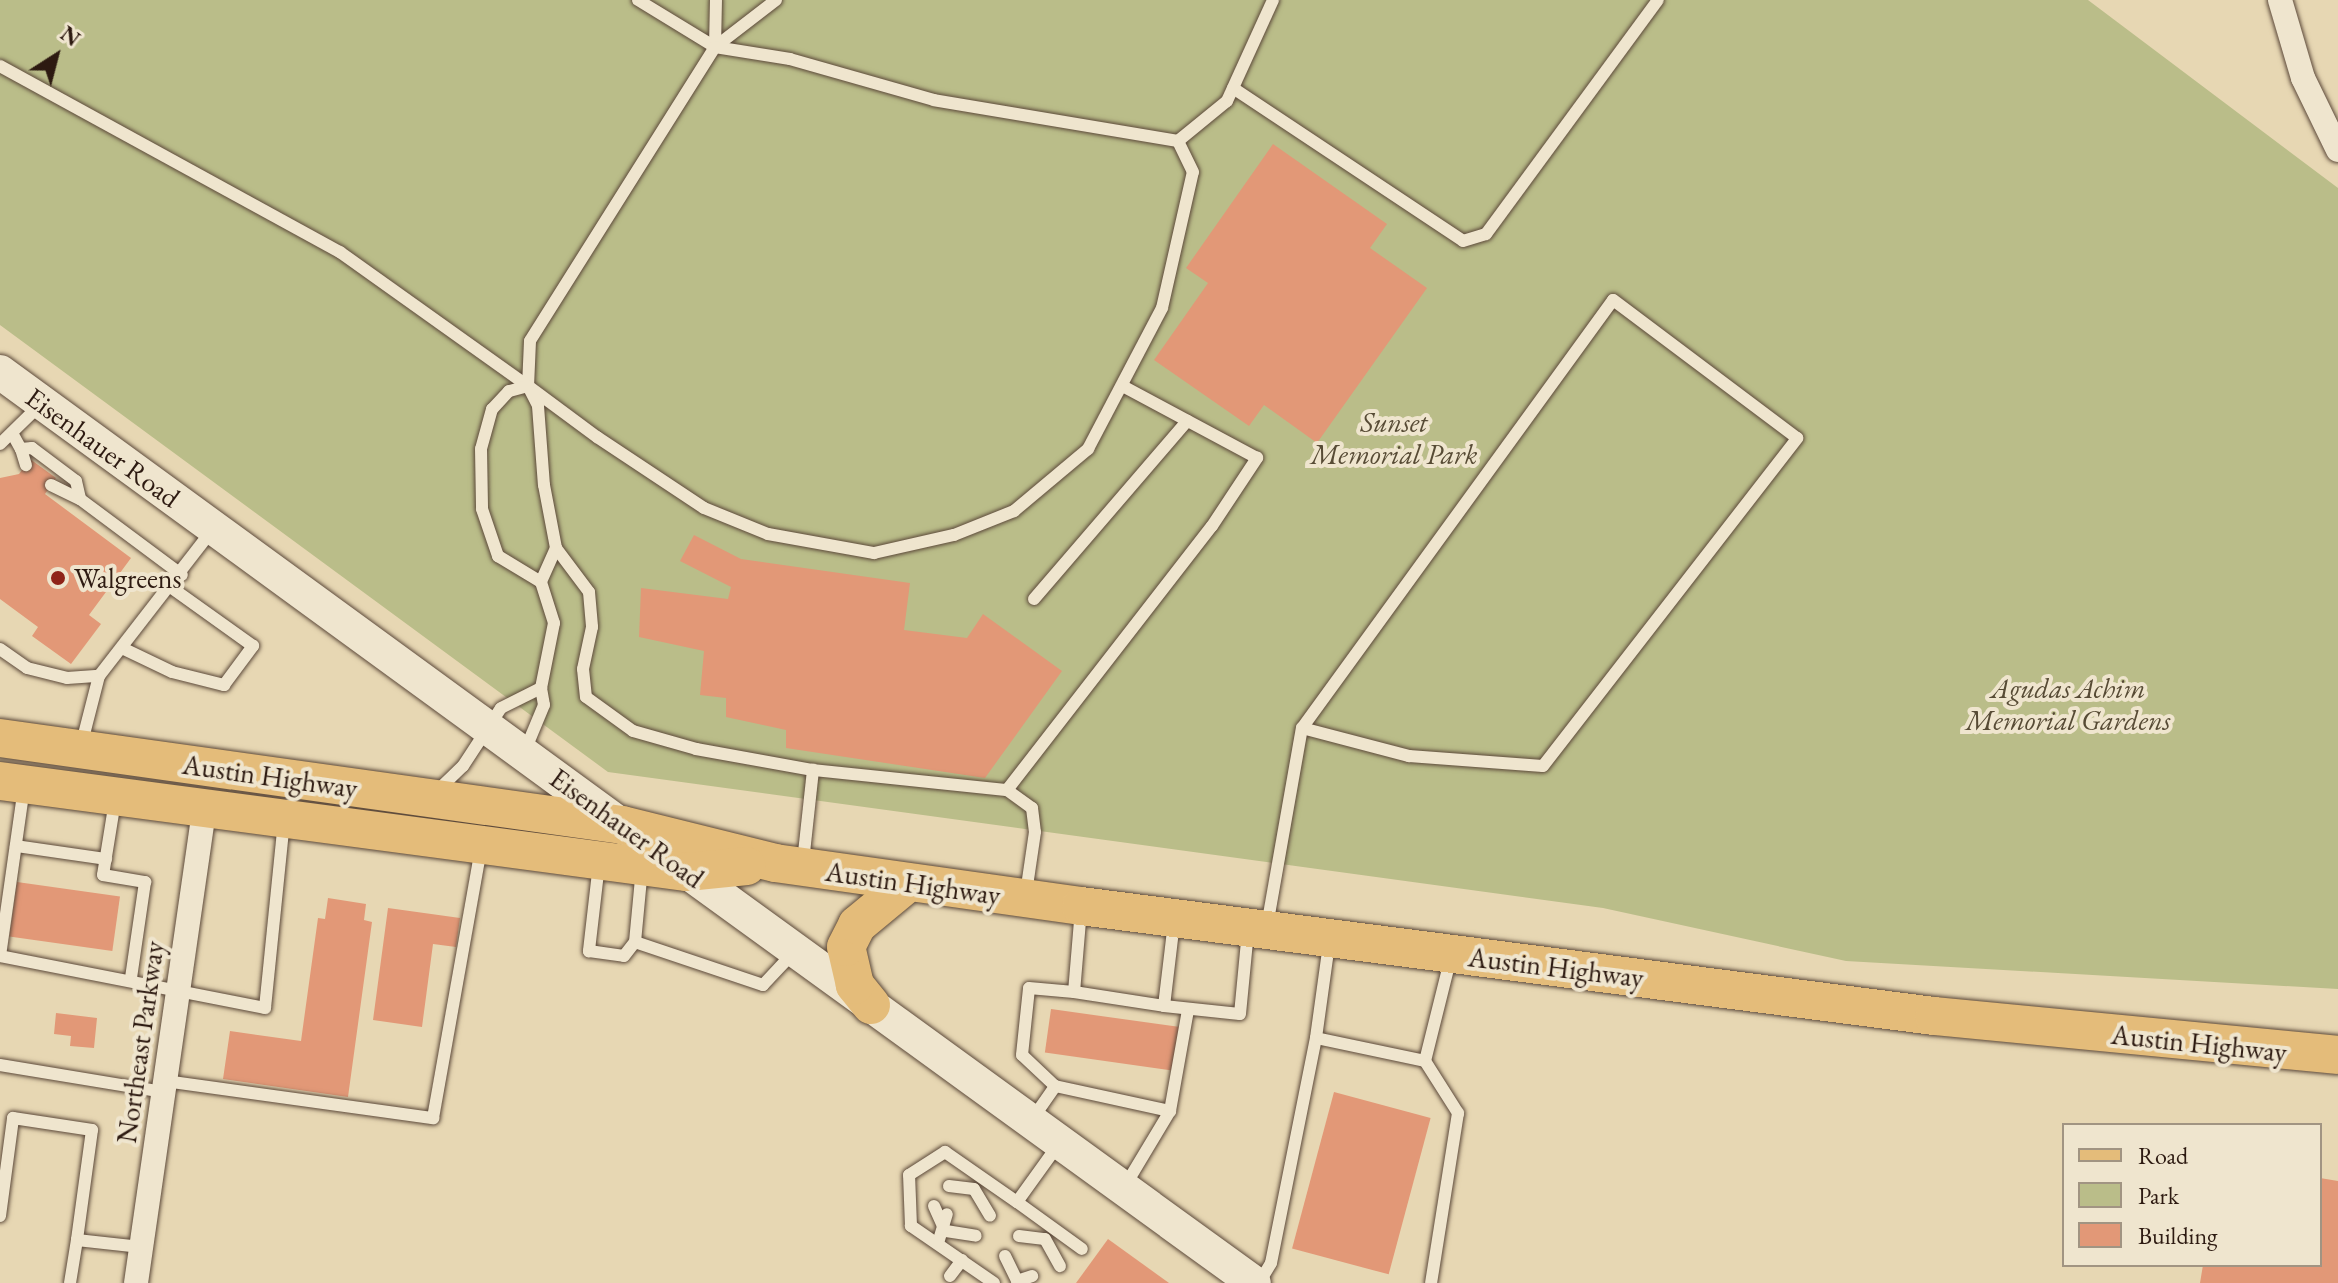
<!DOCTYPE html>
<html>
<head>
<meta charset="utf-8">
<style>
	body { margin:0 }
	#map { position:relative; width:2338px; height:1283px; overflow:hidden; background:#e7d7b3; font-family:"EB Garamond",serif }
	div>[style] { position:absolute }
	.green>* { inset:0; background:#babd89 }
	.building>* { inset:0; background:#e29877; transform-origin:0 0 }
	.roads { filter:drop-shadow(0 0 2px #5c493a) drop-shadow(0 0 2px #5c493a) }
	.lane>* { height:12px; margin:-6px; padding:0 6px; transform-origin:6px; border-radius:6px; background:#efe5ce }
	.street>* { height:24px; margin:-12px; padding:0 12px; transform-origin:12px; border-radius:12px; background:#efe5ce }
	.secondary>* { height:34px; margin:-17px; padding:0 17px; transform-origin:17px; border-radius:17px; background:#efe5ce }
	.primary>* { height:38px; margin:-19px; padding:0 19px; transform-origin:19px; border-radius:19px; background:#e4bc7a }
	.dots>* { width:22px; height:22px; translate:-50% -50%; box-sizing:border-box; border:4px solid #efe5ce; border-radius:50% }
	span { translate:-50% -50%; white-space:nowrap; text-align:center; line-height:1.15; -webkit-text-stroke:8px #efe5ce; paint-order:stroke }
	.park-label { font-size:28px; color:#574b35; font-style:italic }
	.street-label { font-size:28px; color:#2d1a11 }
	.poi-label { font-size:28px; color:#2d1a11 }
	.left { translate:0 -50%; text-align:left }
	.legend { position:absolute; left:2062px; top:1123px; width:260px; height:144px; box-sizing:border-box; background:#efe5ce; border:2px solid #a19482; margin:0; padding:10px 14px; list-style:none; font-size:24px; color:#2d1a11 }
	.legend li { display:flex; align-items:center; gap:16px; height:40px }
	.legend b { width:40px; border:2px solid #a19482 }
	.north { position:absolute; left:16px; top:16px; width:80px; height:80px; -webkit-text-stroke:6px #efe5ce; paint-order:stroke; rotate:36deg; font-size:22px; font-weight:700; line-height:32px; text-align:center; color:#2d1a11 }
	.north::after { content:''; display:block; margin:auto; width:28px; height:36px; background:#2d1a11; clip-path:polygon(50% 0,100% 100%,50% 72%,0 100%) }
</style>
</head>
<body>
<div id="map">
	<div class="green">
		<div style="clip-path:polygon(0 0,2088px 0,2338px 188px,2338px 989px,1846px 961px,1603px 908px,608px 772px,0 325px)"></div>
	</div>
	<div class="building">
		<div style="clip-path:polygon(1273px 144px,1387px 224px,1370px 248px,1427px 288px,1317px 443px,1264px 405px,1249px 426px,1154px 360px,1208px 283px,1186px 268px)"></div>
		<div style="clip-path:polygon(30px 459px,56px 478px,45px 494px,131px 558px,89px 615px,101px 624px,71px 664px,32px 636px,38px 627px,0 599px,0 478px,19px 474px)"></div>
		<div style="clip-path:polygon(694px 535px,741px 559px,910px 583px,904px 630px,967px 638px,983px 614px,1062px 671px,985px 778px,786px 748px,786px 730px,726px 717px,726px 698px,700px 695px,704px 651px,639px 637px,641px 588px,728px 599px,731px 587px,680px 561px)"></div>
		<div style="left:17px;top:882px;width:104px;height:55px;rotate:8deg"></div>
		<div style="clip-path:polygon(328px 898px,366px 904px,364px 920px,372px 922px,348px 1097px,223px 1079px,230px 1031px,301px 1041px,318px 918px,325px 919px)"></div>
		<div style="clip-path:polygon(388px 908px,460px 918px,456px 947px,433px 944px,422px 1027px,373px 1020px)"></div>
		<div style="left:1051px;top:1009px;width:132px;height:44px;rotate:8deg"></div>
		<div style="clip-path:polygon(56px 1013px,97px 1018px,94px 1048px,70px 1046px,71px 1036px,54px 1034px)"></div>
		<div style="left:1334px;top:1092px;width:100px;height:162px;rotate:15deg"></div>
		<div style="clip-path:polygon(2320px 1178px,2338px 1181px,2338px 1283px,2200px 1283px,2203px 1265px,2320px 1265px)"></div>
		<div style="clip-path:polygon(1108px 1239px,1169px 1283px,1076px 1283px)"></div>
	</div>
	<div class="roads">
		<div class="lane">
			<div style="left:638px;top:0;width:90px;rotate:31.4deg"></div>
			<div style="left:715px;top:47px;width:77px;rotate:-37.6deg"></div>
			<div style="left:715px;top:47px;width:47px;rotate:-88.8deg"></div>
			<div style="left:0;top:66px;width:388px;rotate:28.7deg"></div>
			<div style="left:340px;top:252px;width:231px;rotate:35.5deg"></div>
			<div style="left:528px;top:386px;width:86px;rotate:36.5deg"></div>
			<div style="left:597px;top:437px;width:128px;rotate:33.6deg"></div>
			<div style="left:704px;top:508px;width:69px;rotate:22.1deg"></div>
			<div style="left:768px;top:534px;width:108px;rotate:10.2deg"></div>
			<div style="left:874px;top:553px;width:82px;rotate:-12.7deg"></div>
			<div style="left:954px;top:535px;width:65px;rotate:-21.8deg"></div>
			<div style="left:1014px;top:511px;width:97px;rotate:-40deg"></div>
			<div style="left:1088px;top:449px;width:159px;rotate:-62.3deg"></div>
			<div style="left:1162px;top:308px;width:139px;rotate:-77.2deg"></div>
			<div style="left:1193px;top:172px;width:34px;rotate:-116deg"></div>
			<div style="left:1178px;top:141px;width:247px;rotate:-170.5deg"></div>
			<div style="left:934px;top:100px;width:150px;rotate:-164.1deg"></div>
			<div style="left:790px;top:59px;width:76px;rotate:-170.9deg"></div>
			<div style="left:715px;top:47px;width:347px;rotate:122.2deg"></div>
			<div style="left:530px;top:341px;width:45px;rotate:92.5deg"></div>
			<div style="left:528px;top:386px;width:22px;rotate:63deg"></div>
			<div style="left:538px;top:406px;width:79px;rotate:85.7deg"></div>
			<div style="left:544px;top:485px;width:64px;rotate:79.2deg"></div>
			<div style="left:556px;top:548px;width:37px;rotate:114deg"></div>
			<div style="left:541px;top:582px;width:43px;rotate:72.4deg"></div>
			<div style="left:554px;top:623px;width:66px;rotate:101.3deg"></div>
			<div style="left:541px;top:688px;width:17px;rotate:80deg"></div>
			<div style="left:544px;top:705px;width:52px;rotate:112.6deg"></div>
			<div style="left:1233px;top:88px;width:276px;rotate:33.6deg"></div>
			<div style="left:1463px;top:241px;width:24px;rotate:-17deg"></div>
			<div style="left:1486px;top:234px;width:290px;rotate:-53.7deg"></div>
			<div style="left:1178px;top:141px;width:63px;rotate:-39.2deg"></div>
			<div style="left:1227px;top:101px;width:111px;rotate:-65.5deg"></div>
			<div style="left:528px;top:386px;width:20px;rotate:165deg"></div>
			<div style="left:509px;top:391px;width:25px;rotate:133deg"></div>
			<div style="left:492px;top:409px;width:41px;rotate:105.4deg"></div>
			<div style="left:481px;top:449px;width:60px;rotate:89deg"></div>
			<div style="left:482px;top:509px;width:50px;rotate:71.2deg"></div>
			<div style="left:498px;top:556px;width:50px;rotate:31.2deg"></div>
			<div style="left:12px;top:433px;width:18px;rotate:61deg"></div>
			<div style="left:21px;top:449px;width:11px;rotate:-5deg"></div>
			<div style="left:32px;top:448px;width:55px;rotate:36.9deg"></div>
			<div style="left:76px;top:481px;width:18px;rotate:77deg"></div>
			<div style="left:80px;top:499px;width:127px;rotate:36.7deg"></div>
			<div style="left:0;top:444px;width:56px;rotate:-44.3deg"></div>
			<div style="left:21px;top:449px;width:17px;rotate:73deg"></div>
			<div style="left:51px;top:485px;width:32px;rotate:26deg"></div>
			<div style="left:556px;top:548px;width:55px;rotate:53.1deg"></div>
			<div style="left:589px;top:592px;width:35px;rotate:85deg"></div>
			<div style="left:592px;top:627px;width:43px;rotate:102.1deg"></div>
			<div style="left:583px;top:669px;width:28px;rotate:84deg"></div>
			<div style="left:586px;top:697px;width:58px;rotate:35.9deg"></div>
			<div style="left:633px;top:731px;width:66px;rotate:15.9deg"></div>
			<div style="left:696px;top:749px;width:119px;rotate:10.2deg"></div>
			<div style="left:813px;top:770px;width:195px;rotate:5.9deg"></div>
			<div style="left:1007px;top:790px;width:334px;rotate:-52.2deg"></div>
			<div style="left:1212px;top:526px;width:82px;rotate:-56.5deg"></div>
			<div style="left:1257px;top:458px;width:152px;rotate:-151.8deg"></div>
			<div style="left:1034px;top:599px;width:235px;rotate:-49.3deg"></div>
			<div style="left:122px;top:648px;width:55px;rotate:25.6deg"></div>
			<div style="left:172px;top:672px;width:54px;rotate:14deg"></div>
			<div style="left:224px;top:685px;width:49px;rotate:-53.4deg"></div>
			<div style="left:253px;top:646px;width:100px;rotate:-144.4deg"></div>
			<div style="left:0;top:649px;width:33px;rotate:35deg"></div>
			<div style="left:27px;top:668px;width:41px;rotate:14deg"></div>
			<div style="left:67px;top:678px;width:32px;rotate:-4deg"></div>
			<div style="left:99px;top:676px;width:186px;rotate:-52.2deg"></div>
			<div style="left:81px;top:746px;width:72px;rotate:-75.6deg"></div>
			<div style="left:1007px;top:790px;width:31px;rotate:36deg"></div>
			<div style="left:1032px;top:808px;width:24px;rotate:83deg"></div>
			<div style="left:1035px;top:832px;width:62px;rotate:98.4deg"></div>
			<div style="left:436px;top:792px;width:37px;rotate:-44deg"></div>
			<div style="left:463px;top:766px;width:69px;rotate:-56.8deg"></div>
			<div style="left:501px;top:708px;width:45px;rotate:-26.6deg"></div>
			<div style="left:115px;top:801px;width:75px;rotate:99.2deg"></div>
			<div style="left:103px;top:875px;width:43px;rotate:9.5deg"></div>
			<div style="left:145px;top:882px;width:97px;rotate:98.3deg"></div>
			<div style="left:16px;top:846px;width:91px;rotate:8.2deg"></div>
			<div style="left:803px;top:862px;width:93px;rotate:-83.8deg"></div>
			<div style="left:599px;top:864px;width:88px;rotate:96.6deg"></div>
			<div style="left:589px;top:951px;width:35px;rotate:8deg"></div>
			<div style="left:624px;top:956px;width:18px;rotate:-52deg"></div>
			<div style="left:642px;top:868px;width:74px;rotate:95.4deg"></div>
			<div style="left:635px;top:942px;width:135px;rotate:18.6deg"></div>
			<div style="left:763px;top:985px;width:44px;rotate:-46.8deg"></div>
			<div style="left:1081px;top:909px;width:83px;rotate:94.8deg"></div>
			<div style="left:1074px;top:992px;width:91px;rotate:8.8deg"></div>
			<div style="left:1164px;top:1006px;width:85px;rotate:-83.2deg"></div>
			<div style="left:1267px;top:926px;width:201px;rotate:-80deg"></div>
			<div style="left:1302px;top:728px;width:111px;rotate:14.7deg"></div>
			<div style="left:1409px;top:756px;width:134px;rotate:4.3deg"></div>
			<div style="left:1543px;top:766px;width:415px;rotate:-52.2deg"></div>
			<div style="left:1797px;top:438px;width:230px;rotate:-143.1deg"></div>
			<div style="left:1613px;top:300px;width:529px;rotate:126deg"></div>
			<div style="left:1329px;top:944px;width:95px;rotate:97.9deg"></div>
			<div style="left:1316px;top:1038px;width:111px;rotate:11.9deg"></div>
			<div style="left:1425px;top:1061px;width:107px;rotate:-76deg"></div>
			<div style="left:0;top:956px;width:270px;rotate:11.1deg"></div>
			<div style="left:265px;top:1008px;width:187px;rotate:-84.2deg"></div>
			<div style="left:0;top:956px;width:170px;rotate:-81.9deg"></div>
			<div style="left:1164px;top:1006px;width:76px;rotate:6deg"></div>
			<div style="left:1240px;top:1014px;width:83px;rotate:-84.5deg"></div>
			<div style="left:1425px;top:1061px;width:62px;rotate:57.6deg"></div>
			<div style="left:1458px;top:1113px;width:172px;rotate:99deg"></div>
			<div style="left:0;top:1065px;width:165px;rotate:9.4deg"></div>
			<div style="left:165px;top:1081px;width:271px;rotate:7.9deg"></div>
			<div style="left:433px;top:1118px;width:273px;rotate:-79.9deg"></div>
			<div style="left:1055px;top:1086px;width:118px;rotate:12.3deg"></div>
			<div style="left:1170px;top:1111px;width:87px;rotate:121deg"></div>
			<div style="left:1170px;top:1111px;width:103px;rotate:-79.9deg"></div>
			<div style="left:1033px;top:1118px;width:39px;rotate:-55deg"></div>
			<div style="left:1055px;top:1086px;width:45px;rotate:-136.8deg"></div>
			<div style="left:1022px;top:1055px;width:67px;rotate:-84deg"></div>
			<div style="left:1029px;top:988px;width:45px;rotate:5.1deg"></div>
			<div style="left:949px;top:1186px;width:25px;rotate:7deg"></div>
			<div style="left:974px;top:1189px;width:31px;rotate:59deg"></div>
			<div style="left:1017px;top:1202px;width:80px;rotate:35.9deg"></div>
			<div style="left:934px;top:1206px;width:24px;rotate:66deg"></div>
			<div style="left:0;top:1216px;width:99px;rotate:-82.4deg"></div>
			<div style="left:13px;top:1118px;width:80px;rotate:8.6deg"></div>
			<div style="left:92px;top:1130px;width:111px;rotate:97.8deg"></div>
			<div style="left:946px;top:1231px;width:30px;rotate:9deg"></div>
			<div style="left:1019px;top:1236px;width:26px;rotate:7deg"></div>
			<div style="left:1045px;top:1239px;width:31px;rotate:61deg"></div>
			<div style="left:938px;top:1243px;width:30px;rotate:-73deg"></div>
			<div style="left:1005px;top:1256px;width:28px;rotate:64deg"></div>
			<div style="left:950px;top:1276px;width:20px;rotate:-53deg"></div>
			<div style="left:1017px;top:1281px;width:16px;rotate:-18deg"></div>
			<div style="left:70px;top:1283px;width:44px;rotate:-80.8deg"></div>
			<div style="left:77px;top:1240px;width:64px;rotate:6.2deg"></div>
			<div style="left:994px;top:1283px;width:101px;rotate:-145.5deg"></div>
			<div style="left:911px;top:1226px;width:51px;rotate:-92.2deg"></div>
			<div style="left:909px;top:1175px;width:43px;rotate:-32.6deg"></div>
			<div style="left:945px;top:1152px;width:88px;rotate:34.8deg"></div>
			<div style="left:1017px;top:1202px;width:70px;rotate:-54.3deg"></div>
			<div style="left:1259px;top:1283px;width:23px;rotate:-59deg"></div>
			<div style="left:1271px;top:1263px;width:229px;rotate:-78.7deg"></div>
		</div>
		<div class="street">
			<div style="left:2280px;top:0;width:81px;rotate:73.6deg"></div>
			<div style="left:2303px;top:78px;width:80px;rotate:64.1deg"></div>
			<div style="left:136px;top:1283px;width:478px;rotate:-81.8deg"></div>
		</div>
		<div class="secondary">
			<div style="left:0;top:372px;width:774px;rotate:36.11deg"></div>
			<div style="left:675px;top:863px;width:715px;rotate:35.96deg"></div>
		</div>
		<div class="primary">
			<div style="left:0;top:738px;width:628px;rotate:7.96deg"></div>
			<div style="left:622px;top:825px;width:158px;rotate:13.9deg"></div>
			<div style="left:775px;top:863px;width:309px;rotate:8deg"></div>
			<div style="left:1081px;top:906px;width:860px;rotate:7.35deg"></div>
			<div style="left:1934px;top:1016px;width:406px;rotate:5.5deg"></div>
			<div style="left:0;top:781px;width:693px;rotate:7.55deg"></div>
			<div style="left:687px;top:872px;width:60px;rotate:-5.7deg"></div>
			<div style="left:871px;top:1005px;width:26px;rotate:-129deg"></div>
			<div style="left:855px;top:985px;width:39px;rotate:-103deg"></div>
			<div style="left:846px;top:947px;width:25px;rotate:-63deg"></div>
			<div style="left:857px;top:925px;width:67px;rotate:-39.6deg"></div>
		</div>
	</div>
	<div class="dots">
		<div style="left:58px;top:578px;background:#8f2418"></div>
	</div>
	<div class="park-label">
		<span style="left:1394px;top:438px">Sunset<br>Memorial Park</span>
		<span style="left:2068px;top:704px">Agudas Achim<br>Memorial Gardens</span>
	</div>
	<div class="street-label">
		<span style="left:103px;top:447px;rotate:36deg">Eisenhauer Road</span>
		<span style="left:270px;top:776px;rotate:8deg">Austin Highway</span>
		<span style="left:627px;top:828px;rotate:36deg">Eisenhauer Road</span>
		<span style="left:913px;top:883px;rotate:8deg">Austin Highway</span>
		<span style="left:1556px;top:967px;rotate:7deg">Austin Highway</span>
		<span style="left:140px;top:1042px;rotate:-82deg">Northeast Parkway</span>
		<span style="left:2199px;top:1043px;rotate:6deg">Austin Highway</span>
	</div>
	<div class="poi-label">
		<span class="left" style="left:74px;top:578px">Walgreens</span>
	</div>
	<ul class="legend">
	<li><b style="height:10px;background:#e4bc7a"></b>Road</li>
	<li><b style="height:22px;background:#babd89"></b>Park</li>
	<li><b style="height:22px;background:#e29877"></b>Building</li>
	</ul>
	<div class="north">N</div>
</div>
</body>
</html>
